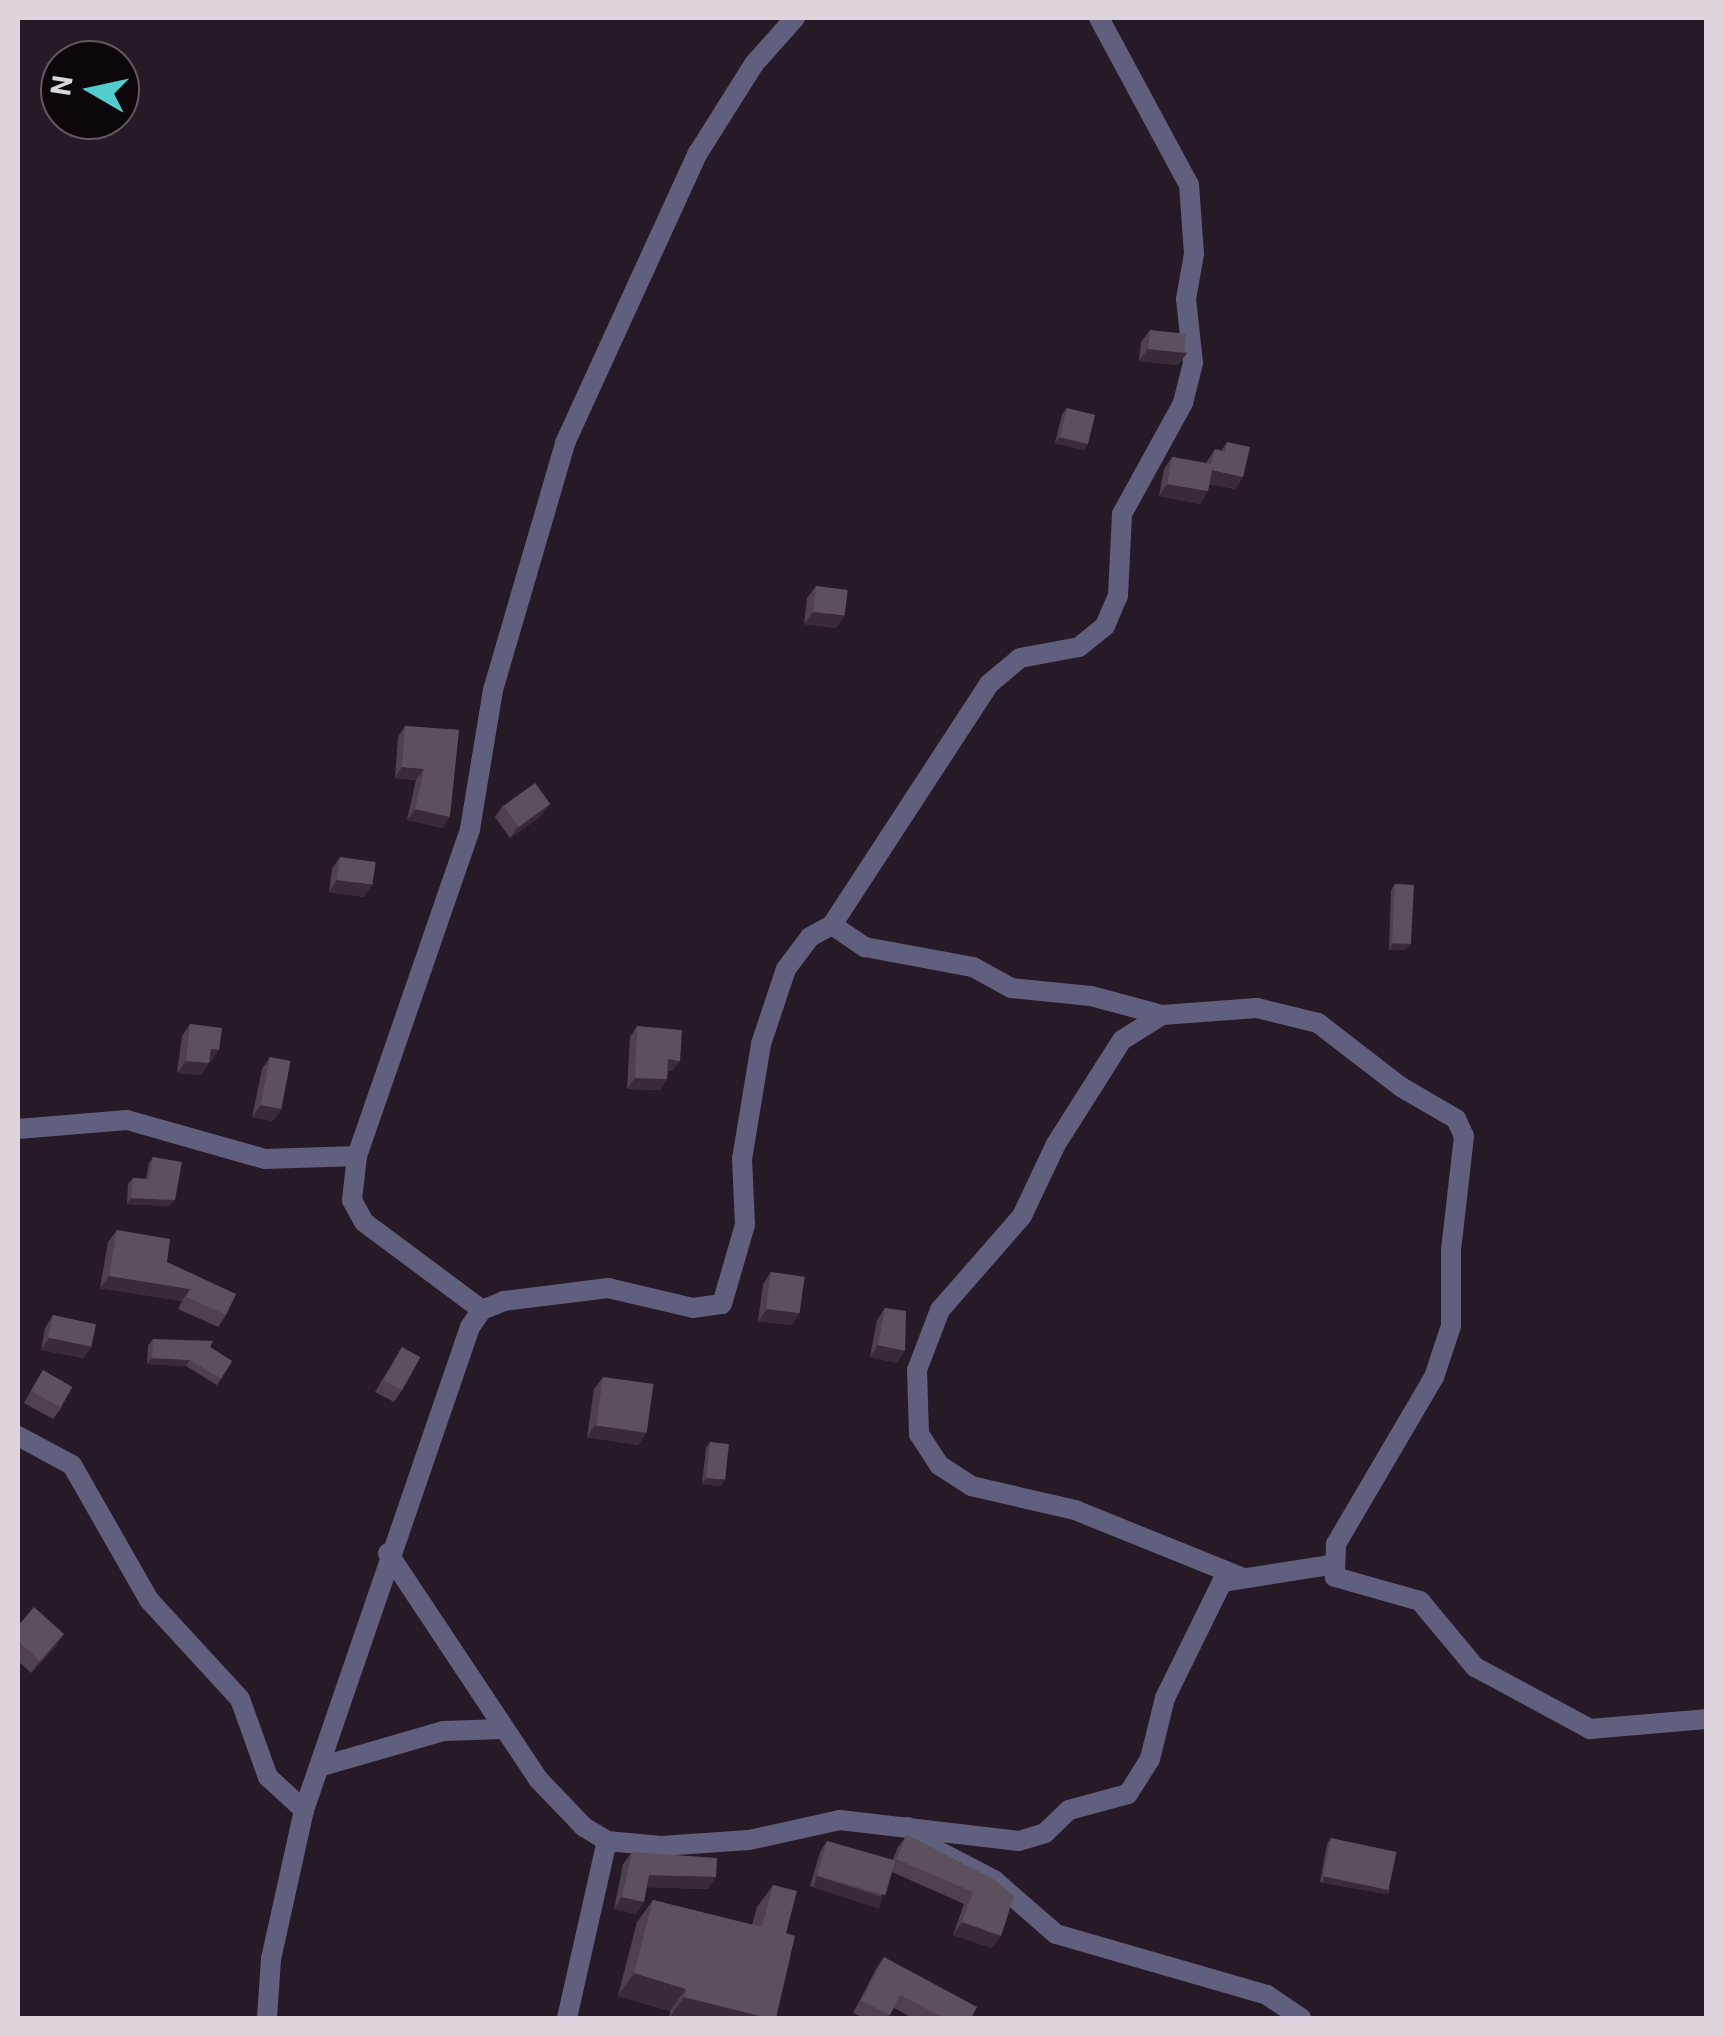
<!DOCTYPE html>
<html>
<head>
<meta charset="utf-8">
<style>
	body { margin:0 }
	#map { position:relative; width:1724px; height:2036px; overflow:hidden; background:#271a27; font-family:Roboto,sans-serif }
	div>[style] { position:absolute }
	.minor>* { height:20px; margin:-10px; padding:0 10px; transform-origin:10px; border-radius:10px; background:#615f7e }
	.wall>* { inset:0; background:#4e404e }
	.shaded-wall>* { inset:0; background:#382a38; transform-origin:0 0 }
	.building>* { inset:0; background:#5d505d; transform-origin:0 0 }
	span { translate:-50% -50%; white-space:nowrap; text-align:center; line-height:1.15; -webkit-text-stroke:10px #0d070c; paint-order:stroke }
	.frame { position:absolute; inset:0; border:20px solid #ddd4dd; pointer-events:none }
	.north { position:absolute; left:40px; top:40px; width:100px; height:100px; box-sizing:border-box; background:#0d070c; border:2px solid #605960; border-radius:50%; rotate:279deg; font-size:28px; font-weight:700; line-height:40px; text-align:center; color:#ddd4dd }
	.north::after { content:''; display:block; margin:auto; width:35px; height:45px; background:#52cdce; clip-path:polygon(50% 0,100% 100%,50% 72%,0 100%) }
</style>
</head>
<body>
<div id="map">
	<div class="minor">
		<div style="left:832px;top:925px;width:288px;rotate:-56.9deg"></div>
		<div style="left:989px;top:684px;width:40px;rotate:-40deg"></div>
		<div style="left:1020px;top:658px;width:60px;rotate:-10.6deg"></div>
		<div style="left:1079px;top:647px;width:33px;rotate:-39deg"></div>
		<div style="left:1105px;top:626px;width:33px;rotate:-67deg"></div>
		<div style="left:1118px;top:596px;width:82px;rotate:-87.2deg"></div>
		<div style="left:1122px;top:514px;width:127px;rotate:-61.2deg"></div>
		<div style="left:1183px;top:403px;width:41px;rotate:-76deg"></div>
		<div style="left:1193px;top:363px;width:64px;rotate:-96.2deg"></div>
		<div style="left:1186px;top:299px;width:46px;rotate:-79.9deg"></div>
		<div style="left:1194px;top:254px;width:69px;rotate:-94.1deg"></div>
		<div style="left:1189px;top:185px;width:190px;rotate:-118.3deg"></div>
		<div style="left:1162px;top:1015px;width:47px;rotate:148deg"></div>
		<div style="left:1122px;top:1040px;width:123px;rotate:122.4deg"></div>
		<div style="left:1056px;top:1144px;width:80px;rotate:115.3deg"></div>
		<div style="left:1022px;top:1216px;width:125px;rotate:131.1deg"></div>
		<div style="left:940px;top:1310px;width:64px;rotate:111deg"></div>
		<div style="left:917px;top:1370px;width:64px;rotate:88.2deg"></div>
		<div style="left:919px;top:1434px;width:37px;rotate:57deg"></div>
		<div style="left:939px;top:1465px;width:38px;rotate:33deg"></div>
		<div style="left:971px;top:1486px;width:107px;rotate:13deg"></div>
		<div style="left:1075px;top:1510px;width:179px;rotate:22deg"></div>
		<div style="left:18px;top:1129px;width:109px;rotate:-4.7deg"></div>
		<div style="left:127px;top:1120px;width:143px;rotate:15.8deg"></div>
		<div style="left:265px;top:1159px;width:92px;rotate:-1.9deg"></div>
		<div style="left:482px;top:1310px;width:147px;rotate:-143.3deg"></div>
		<div style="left:364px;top:1222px;width:25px;rotate:-119deg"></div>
		<div style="left:352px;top:1200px;width:44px;rotate:-83.5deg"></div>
		<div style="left:357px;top:1156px;width:346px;rotate:-70.9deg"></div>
		<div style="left:470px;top:829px;width:141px;rotate:-80.6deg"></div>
		<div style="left:493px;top:690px;width:257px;rotate:-73.7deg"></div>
		<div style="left:565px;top:443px;width:319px;rotate:-65.4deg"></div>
		<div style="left:698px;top:153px;width:105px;rotate:-57.8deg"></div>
		<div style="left:754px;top:64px;width:62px;rotate:-48.3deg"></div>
		<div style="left:18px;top:1436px;width:61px;rotate:28.2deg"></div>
		<div style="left:72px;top:1465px;width:155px;rotate:60.3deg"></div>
		<div style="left:149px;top:1600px;width:134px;rotate:47.4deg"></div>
		<div style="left:240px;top:1699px;width:83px;rotate:70.3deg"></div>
		<div style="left:268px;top:1777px;width:49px;rotate:42.5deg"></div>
		<div style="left:388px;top:1553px;width:271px;rotate:56.4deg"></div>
		<div style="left:538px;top:1779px;width:66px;rotate:46.2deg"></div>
		<div style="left:584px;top:1827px;width:27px;rotate:31deg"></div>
		<div style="left:607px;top:1841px;width:54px;rotate:5.3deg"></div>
		<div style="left:661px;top:1846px;width:88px;rotate:-3.9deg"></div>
		<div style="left:749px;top:1840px;width:93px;rotate:-12.4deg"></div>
		<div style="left:840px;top:1820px;width:180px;rotate:6.7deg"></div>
		<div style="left:1019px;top:1841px;width:27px;rotate:-17deg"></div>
		<div style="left:1045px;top:1833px;width:33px;rotate:-44deg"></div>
		<div style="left:1069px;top:1810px;width:61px;rotate:-15.2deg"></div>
		<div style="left:1128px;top:1794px;width:41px;rotate:-57.8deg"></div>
		<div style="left:1150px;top:1759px;width:63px;rotate:-76.2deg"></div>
		<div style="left:1165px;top:1698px;width:129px;rotate:-63.8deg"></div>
		<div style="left:1222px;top:1582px;width:110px;rotate:-8.9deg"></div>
		<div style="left:319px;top:1767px;width:130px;rotate:-16.1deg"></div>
		<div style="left:444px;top:1731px;width:58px;rotate:-2deg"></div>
		<div style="left:908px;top:1827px;width:26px;rotate:43deg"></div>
		<div style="left:927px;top:1845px;width:76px;rotate:27.6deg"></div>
		<div style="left:994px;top:1880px;width:82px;rotate:41.1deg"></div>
		<div style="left:1056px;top:1934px;width:220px;rotate:16.1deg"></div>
		<div style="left:1267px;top:1995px;width:41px;rotate:34.1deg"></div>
		<div style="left:267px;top:2018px;width:59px;rotate:-86.1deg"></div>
		<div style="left:271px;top:1959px;width:153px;rotate:-77.5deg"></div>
		<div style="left:304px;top:1810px;width:511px;rotate:-71.03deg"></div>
		<div style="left:470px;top:1327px;width:21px;rotate:-55deg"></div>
		<div style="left:482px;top:1310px;width:24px;rotate:-22deg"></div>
		<div style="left:504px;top:1301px;width:105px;rotate:-7.1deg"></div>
		<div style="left:608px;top:1288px;width:87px;rotate:13.2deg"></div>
		<div style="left:693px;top:1308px;width:29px;rotate:-8deg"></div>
		<div style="left:722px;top:1304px;width:82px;rotate:-73.8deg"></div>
		<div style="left:745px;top:1225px;width:66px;rotate:-92.6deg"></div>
		<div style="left:742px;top:1159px;width:117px;rotate:-80.6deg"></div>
		<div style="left:761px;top:1044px;width:79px;rotate:-71.6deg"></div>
		<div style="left:786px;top:969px;width:40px;rotate:-53deg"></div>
		<div style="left:810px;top:937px;width:25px;rotate:-29deg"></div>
		<div style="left:832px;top:925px;width:40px;rotate:34deg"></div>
		<div style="left:865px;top:947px;width:110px;rotate:10.5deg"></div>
		<div style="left:973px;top:967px;width:43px;rotate:28.9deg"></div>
		<div style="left:1011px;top:988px;width:80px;rotate:5.7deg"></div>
		<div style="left:1091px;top:996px;width:73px;rotate:15deg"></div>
		<div style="left:1162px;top:1015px;width:95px;rotate:-4.2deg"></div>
		<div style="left:1257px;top:1008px;width:63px;rotate:13.8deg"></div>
		<div style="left:1318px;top:1023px;width:105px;rotate:37.6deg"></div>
		<div style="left:1401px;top:1087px;width:64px;rotate:30.2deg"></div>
		<div style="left:1456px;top:1119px;width:19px;rotate:65deg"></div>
		<div style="left:1464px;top:1136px;width:115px;rotate:96.5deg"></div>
		<div style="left:1451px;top:1250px;width:76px;rotate:90deg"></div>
		<div style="left:1451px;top:1326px;width:54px;rotate:108.4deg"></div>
		<div style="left:1434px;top:1377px;width:194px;rotate:120.4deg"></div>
		<div style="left:1336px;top:1544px;width:33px;rotate:92deg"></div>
		<div style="left:1335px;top:1577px;width:88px;rotate:15.8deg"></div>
		<div style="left:1420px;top:1601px;width:86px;rotate:50.2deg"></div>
		<div style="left:1475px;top:1667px;width:131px;rotate:28.3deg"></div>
		<div style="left:1590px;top:1729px;width:116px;rotate:-4.9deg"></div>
		<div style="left:567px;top:2018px;width:181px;rotate:-77.3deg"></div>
	</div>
	<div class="wall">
		<div style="clip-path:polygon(1150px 330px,1187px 353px,1178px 365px,1139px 361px,1141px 342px)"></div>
		<div style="clip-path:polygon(1067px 408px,1084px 450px,1055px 443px,1062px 414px)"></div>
		<div style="clip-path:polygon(1227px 442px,1243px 477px,1235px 489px,1210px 484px,1200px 504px,1159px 496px,1164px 469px,1172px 457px,1206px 463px,1215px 449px,1221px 451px)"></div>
		<div style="clip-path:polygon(816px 586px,836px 628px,804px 624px,807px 598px)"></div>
		<div style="clip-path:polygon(405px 726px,459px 730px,443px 828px,407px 820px,416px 780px,395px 778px,398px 737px)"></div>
		<div style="clip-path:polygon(503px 805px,541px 816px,510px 838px,495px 817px)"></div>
		<div style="clip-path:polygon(340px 857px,364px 897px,329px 892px,332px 869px)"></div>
		<div style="clip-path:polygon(1395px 884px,1406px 950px,1389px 950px,1391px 890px)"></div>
		<div style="clip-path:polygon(190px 1024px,211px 1062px,209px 1062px,201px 1075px,177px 1073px,182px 1036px)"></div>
		<div style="clip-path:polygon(637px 1026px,680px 1061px,672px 1071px,668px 1071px,667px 1079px,660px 1090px,627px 1089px,630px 1037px)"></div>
		<div style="clip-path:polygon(270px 1057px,273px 1121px,252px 1117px,262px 1069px)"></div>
		<div style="clip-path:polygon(153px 1157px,170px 1206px,127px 1204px,128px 1184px,133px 1178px,146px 1179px,149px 1163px)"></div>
		<div style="clip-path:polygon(117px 1230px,167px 1262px,226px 1315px,218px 1327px,178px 1309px,182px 1301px,100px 1288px,108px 1242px)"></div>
		<div style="clip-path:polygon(771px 1272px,792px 1325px,758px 1321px,763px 1284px)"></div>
		<div style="clip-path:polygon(885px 1308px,897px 1363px,870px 1357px,877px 1320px)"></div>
		<div style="clip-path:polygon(53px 1315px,92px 1346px,83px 1358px,41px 1350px,45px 1328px)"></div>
		<div style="clip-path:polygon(153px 1339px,210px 1347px,232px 1361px,217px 1385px,186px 1366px,147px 1364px,148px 1345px)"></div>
		<div style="clip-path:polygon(402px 1347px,402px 1390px,394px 1402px,375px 1392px)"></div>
		<div style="clip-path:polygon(43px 1370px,62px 1407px,53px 1419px,24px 1403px)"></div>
		<div style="clip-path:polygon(603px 1377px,646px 1433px,638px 1445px,587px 1437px,594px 1389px)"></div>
		<div style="clip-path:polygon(710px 1442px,721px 1486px,702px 1484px,706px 1448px)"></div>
		<div style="clip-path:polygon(18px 1626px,56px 1646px,31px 1673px,18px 1661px)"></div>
		<div style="clip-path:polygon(907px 1835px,996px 1881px,992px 1948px,953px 1935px,964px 1904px,892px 1872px,876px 1907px,810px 1886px,820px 1852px,827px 1841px,892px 1861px,898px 1847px)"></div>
		<div style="clip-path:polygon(1331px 1838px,1386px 1894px,1320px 1882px,1327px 1844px)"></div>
		<div style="clip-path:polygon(632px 1852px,708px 1889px,647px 1887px,636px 1914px,614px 1909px,623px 1864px)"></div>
		<div style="clip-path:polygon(773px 1885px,786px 1933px,776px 2018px,669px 2018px,670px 2011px,618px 1996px,637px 1922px,653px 1900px,752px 1925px,757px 1907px)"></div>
		<div style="clip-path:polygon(884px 1957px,971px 2018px,913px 2018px,894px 2008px,888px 2018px,864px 2018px,853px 2013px,876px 1969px)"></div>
	</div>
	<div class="shaded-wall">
		<div style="clip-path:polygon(1148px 349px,1187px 353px,1178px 365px,1139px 361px)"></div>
		<div style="clip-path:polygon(1060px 437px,1088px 444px,1084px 450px,1055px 443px)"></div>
		<div style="clip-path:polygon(1212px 470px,1243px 477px,1235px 489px,1204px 482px)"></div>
		<div style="clip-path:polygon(1167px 484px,1208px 491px,1200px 504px,1159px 496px)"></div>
		<div style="clip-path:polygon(813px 612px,845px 616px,836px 628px,804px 624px)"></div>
		<div style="clip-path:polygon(402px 767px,424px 769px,416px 780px,395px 778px)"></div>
		<div style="clip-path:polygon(550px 804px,541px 816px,510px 838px,518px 826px)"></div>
		<div style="clip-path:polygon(415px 809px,450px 817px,443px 828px,407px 820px)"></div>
		<div style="clip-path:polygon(337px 880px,372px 885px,364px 897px,329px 892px)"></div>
		<div style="clip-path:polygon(1393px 943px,1410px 944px,1406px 950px,1389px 950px)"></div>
		<div style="clip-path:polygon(211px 1049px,219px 1050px,211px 1062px,203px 1061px)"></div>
		<div style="clip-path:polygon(668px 1059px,680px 1061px,672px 1071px,661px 1070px)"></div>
		<div style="clip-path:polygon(186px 1061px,209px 1063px,201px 1075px,177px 1073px)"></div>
		<div style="clip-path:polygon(635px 1078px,667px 1079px,660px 1090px,627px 1089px)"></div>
		<div style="clip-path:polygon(261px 1105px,282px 1109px,273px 1121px,252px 1117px)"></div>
		<div style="clip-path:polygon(131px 1198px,175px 1200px,170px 1206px,127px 1204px)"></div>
		<div style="clip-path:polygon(109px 1276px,190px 1289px,182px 1301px,100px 1288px)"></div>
		<div style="clip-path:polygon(767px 1309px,800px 1313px,792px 1325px,758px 1321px)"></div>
		<div style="clip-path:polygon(49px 1338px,92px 1346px,83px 1358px,41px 1350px)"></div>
		<div style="clip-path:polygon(878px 1345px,905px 1351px,897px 1363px,870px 1357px)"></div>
		<div style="clip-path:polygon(152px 1358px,190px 1360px,186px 1366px,147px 1364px)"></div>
		<div style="clip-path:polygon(595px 1425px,646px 1433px,638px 1445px,587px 1437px)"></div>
		<div style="clip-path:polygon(706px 1478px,725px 1480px,721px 1486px,702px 1484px)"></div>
		<div style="clip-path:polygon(64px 1634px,56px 1646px,31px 1673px,40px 1661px)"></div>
		<div style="clip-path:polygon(649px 1875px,716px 1877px,708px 1889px,641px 1887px)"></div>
		<div style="left:817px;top:1876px;width:69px;height:12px;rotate:18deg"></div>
		<div style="left:1324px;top:1876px;width:67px;height:7px;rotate:10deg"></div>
		<div style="clip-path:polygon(622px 1897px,644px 1902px,636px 1914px,614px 1909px)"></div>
		<div style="clip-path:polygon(962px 1922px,1001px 1936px,992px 1948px,953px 1935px)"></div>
		<div style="clip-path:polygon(634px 1973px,686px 1989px,670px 2011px,618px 1996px)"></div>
		<div style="clip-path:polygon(684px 1997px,768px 2018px,669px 2018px)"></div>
	</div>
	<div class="building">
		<div style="left:1150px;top:330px;width:36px;height:19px;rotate:6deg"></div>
		<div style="left:1067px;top:408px;width:29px;height:30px;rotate:14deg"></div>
		<div style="clip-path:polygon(1227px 442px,1250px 447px,1243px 477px,1212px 470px,1208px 491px,1167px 484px,1172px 457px,1211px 464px,1215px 449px,1225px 452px)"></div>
		<div style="left:816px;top:586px;width:32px;height:26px;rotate:7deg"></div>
		<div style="clip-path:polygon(405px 726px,459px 730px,450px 817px,415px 809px,424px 769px,402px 767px)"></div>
		<div style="left:535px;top:783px;width:26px;height:39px;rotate:54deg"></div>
		<div style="left:340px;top:857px;width:36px;height:23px;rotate:8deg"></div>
		<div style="left:1395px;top:884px;width:19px;height:59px;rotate:3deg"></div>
		<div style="clip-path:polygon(190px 1024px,222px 1028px,219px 1050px,211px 1049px,209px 1063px,186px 1061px)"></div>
		<div style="clip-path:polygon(637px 1026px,682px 1030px,680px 1061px,668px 1059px,667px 1079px,635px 1078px)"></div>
		<div style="left:270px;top:1057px;width:21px;height:49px;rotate:11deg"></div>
		<div style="clip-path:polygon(153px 1157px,182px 1162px,175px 1200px,131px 1198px,133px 1178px,149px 1179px)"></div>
		<div style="clip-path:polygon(117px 1230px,170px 1239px,167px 1262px,236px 1294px,226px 1315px,187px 1297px,190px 1289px,109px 1276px)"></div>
		<div style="left:771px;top:1272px;width:34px;height:37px;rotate:8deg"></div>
		<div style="clip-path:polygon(885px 1308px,906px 1311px,905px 1351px,878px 1345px)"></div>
		<div style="left:53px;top:1315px;width:44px;height:23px;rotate:12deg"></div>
		<div style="clip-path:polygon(153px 1339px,213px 1341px,210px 1347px,232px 1361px,221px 1379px,190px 1360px,152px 1358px)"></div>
		<div style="left:402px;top:1347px;width:21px;height:38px;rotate:29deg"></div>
		<div style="left:43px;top:1370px;width:34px;height:24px;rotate:30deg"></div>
		<div style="left:603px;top:1377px;width:51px;height:49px;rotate:8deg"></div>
		<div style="left:710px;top:1442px;width:19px;height:36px;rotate:6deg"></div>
		<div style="clip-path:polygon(34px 1607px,64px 1634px,40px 1661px,18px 1641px,18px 1626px)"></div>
		<div style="clip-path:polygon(907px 1835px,996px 1881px,1014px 1896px,1001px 1936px,962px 1922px,973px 1892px,896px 1859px)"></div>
		<div style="left:1331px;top:1838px;width:67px;height:39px;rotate:12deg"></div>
		<div style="left:827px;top:1841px;width:71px;height:36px;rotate:16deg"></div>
		<div style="clip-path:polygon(632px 1852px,717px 1858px,716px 1877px,649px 1875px,644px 1902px,622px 1897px)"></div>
		<div style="clip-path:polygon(773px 1885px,797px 1891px,786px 1933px,795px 1936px,776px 2018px,768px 2018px,684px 1997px,686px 1989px,634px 1973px,653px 1900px,762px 1927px)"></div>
		<div style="clip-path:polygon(884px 1957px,977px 2007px,971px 2018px,944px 2018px,900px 1995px,890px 2015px,861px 2001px)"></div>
	</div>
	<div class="frame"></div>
	<div class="north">N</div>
</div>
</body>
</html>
